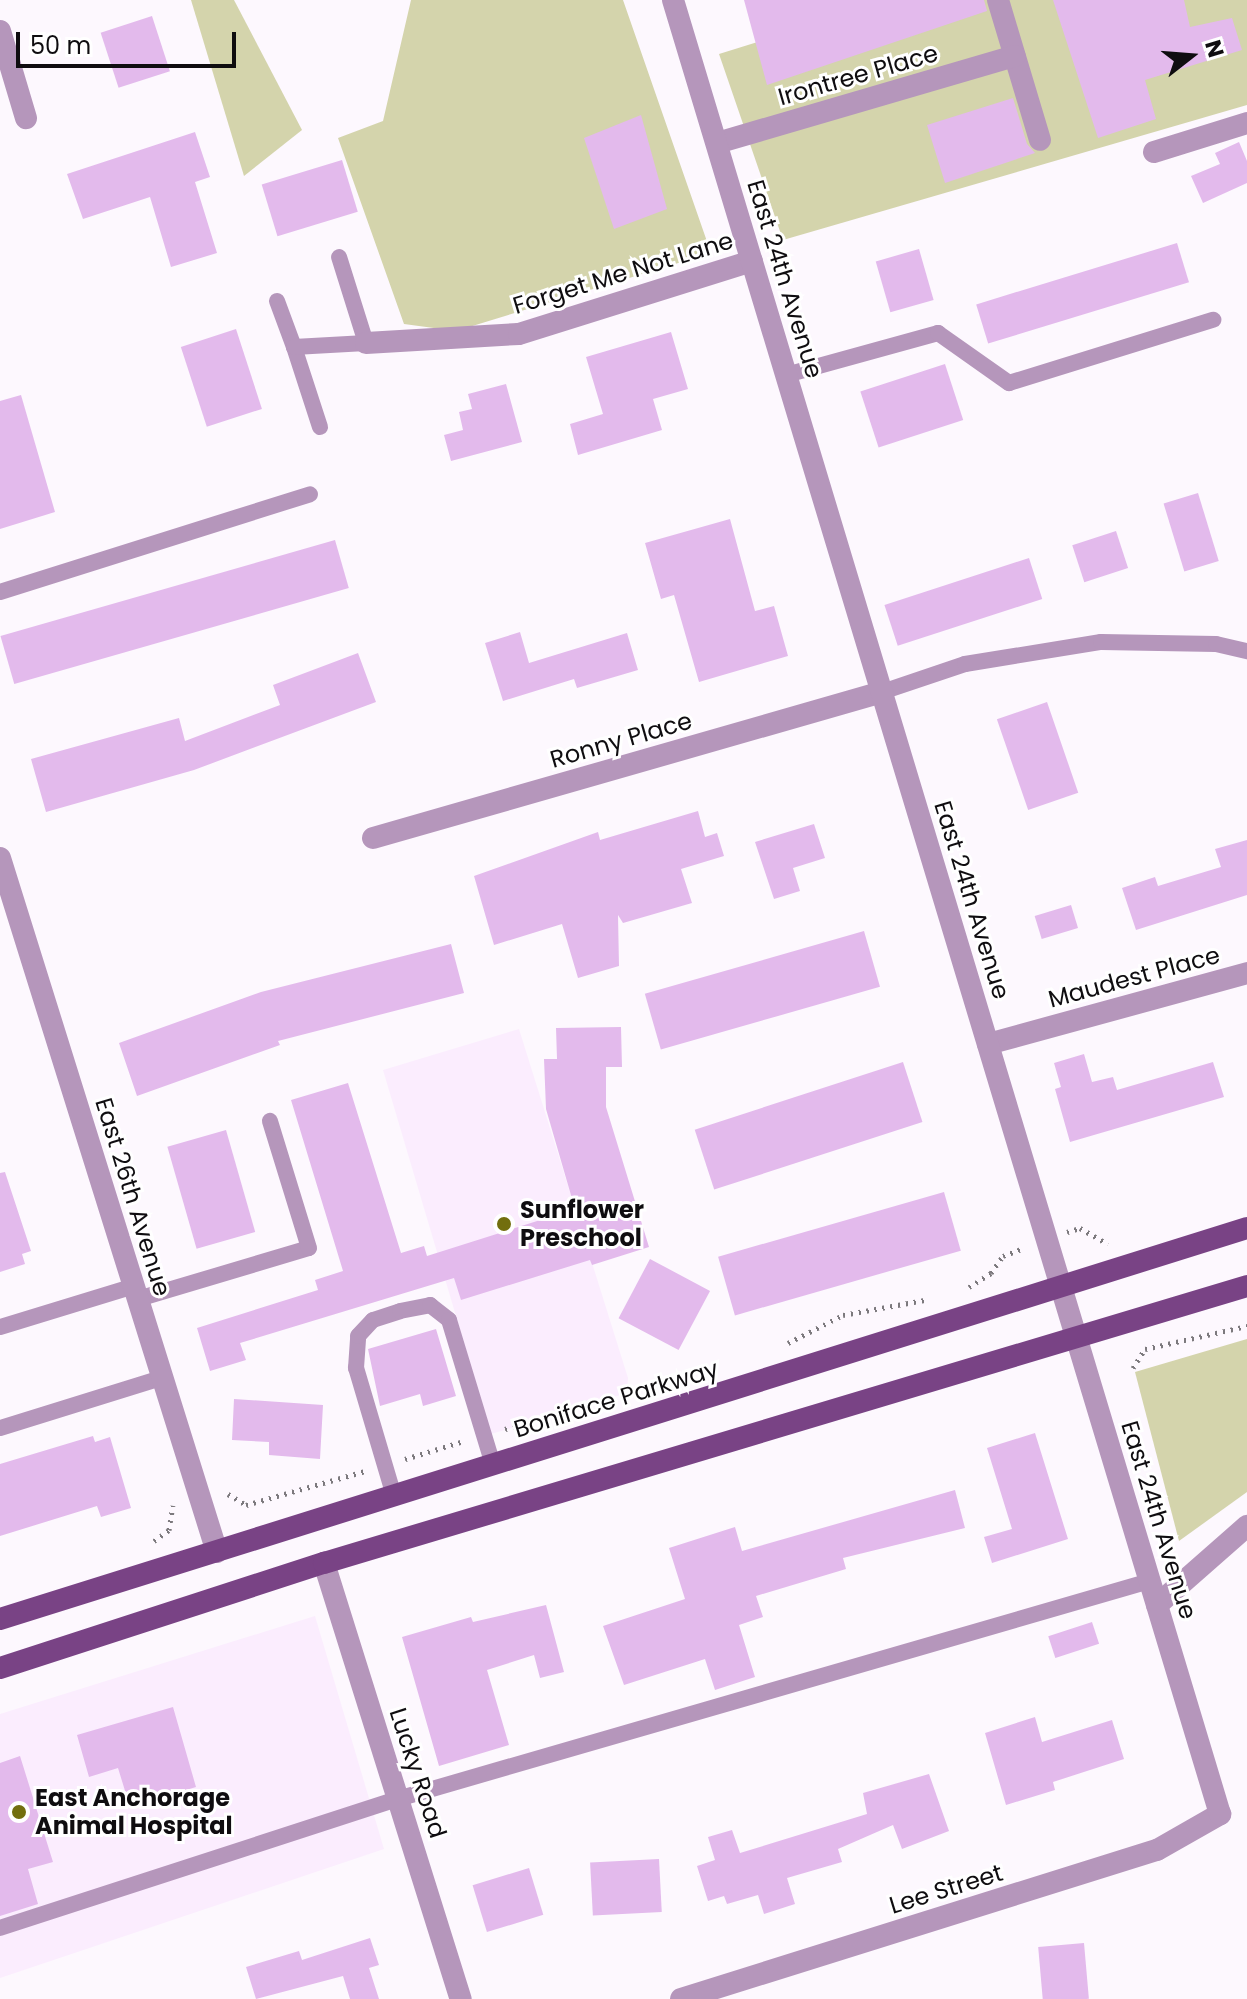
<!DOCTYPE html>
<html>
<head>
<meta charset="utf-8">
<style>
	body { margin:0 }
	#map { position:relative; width:1247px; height:1999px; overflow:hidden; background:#fdf8fe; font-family:Poppins,sans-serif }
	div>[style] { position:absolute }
	.built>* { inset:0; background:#fbedfe }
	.green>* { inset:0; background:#d4d4ac }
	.building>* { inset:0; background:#e3baec; transform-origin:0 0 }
	.path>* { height:5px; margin-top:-2.5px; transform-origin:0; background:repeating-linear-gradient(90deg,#7c797d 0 2px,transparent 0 8px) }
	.service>* { height:16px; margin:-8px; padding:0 8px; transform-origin:8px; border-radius:8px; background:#b596bb }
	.minor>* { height:22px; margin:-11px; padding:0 11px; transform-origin:11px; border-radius:11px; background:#b596bb }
	.tertiary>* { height:22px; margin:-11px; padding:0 11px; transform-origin:11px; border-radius:11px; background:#b596bb }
	.primary>* { height:22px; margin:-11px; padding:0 11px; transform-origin:11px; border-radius:11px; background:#794385 }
	.dots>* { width:22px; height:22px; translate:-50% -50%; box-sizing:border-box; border:4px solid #fff; border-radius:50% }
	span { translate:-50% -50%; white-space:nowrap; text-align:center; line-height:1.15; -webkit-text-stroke:6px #fff; paint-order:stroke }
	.street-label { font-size:24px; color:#0f0d10 }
	.poi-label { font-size:24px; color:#0f0d10; font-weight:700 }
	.left { translate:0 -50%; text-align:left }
	.north { position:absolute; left:1151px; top:16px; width:80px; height:80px; -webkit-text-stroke:6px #fff; paint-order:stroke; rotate:73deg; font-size:22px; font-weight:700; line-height:32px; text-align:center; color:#0f0d10 }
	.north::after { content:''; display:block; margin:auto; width:28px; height:36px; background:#0f0d10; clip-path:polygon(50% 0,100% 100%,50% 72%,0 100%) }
	.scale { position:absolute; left:16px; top:32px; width:220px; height:36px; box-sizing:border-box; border:4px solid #0f0d10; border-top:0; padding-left:10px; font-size:24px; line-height:28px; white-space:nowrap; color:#0f0d10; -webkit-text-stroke:6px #fff; paint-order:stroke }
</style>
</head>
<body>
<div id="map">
	<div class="built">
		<div style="clip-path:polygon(519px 1029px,628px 1378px,627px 1393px,491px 1434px,383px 1070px)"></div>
		<div style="clip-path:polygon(315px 1616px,384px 1849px,0 1978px,0 1714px)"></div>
	</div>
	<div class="green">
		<div style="clip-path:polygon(191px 0,234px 0,302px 130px,244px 176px)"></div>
		<div style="clip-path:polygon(411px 0,623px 0,711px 253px,456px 331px,404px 324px,338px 138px,383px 121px)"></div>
		<div style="clip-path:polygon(894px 0,1247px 0,1247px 105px,783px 240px,719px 54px)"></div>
		<div style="clip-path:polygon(1247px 1339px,1247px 1492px,1179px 1541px,1135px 1372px)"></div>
	</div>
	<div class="building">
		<div style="clip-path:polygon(744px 0,984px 0,987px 11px,767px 85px)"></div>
		<div style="clip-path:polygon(1053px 0,1184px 0,1190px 27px,1232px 18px,1242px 50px,1145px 80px,1156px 119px,1098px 138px)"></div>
		<div style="left:152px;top:16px;width:58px;height:54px;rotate:72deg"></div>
		<div style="clip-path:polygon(1013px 98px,1027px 144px,1035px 153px,945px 183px,927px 125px)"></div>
		<div style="clip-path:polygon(641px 115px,667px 209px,614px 229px,584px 138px)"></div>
		<div style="clip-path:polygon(195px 132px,210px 177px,195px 182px,217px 253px,171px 267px,150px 197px,83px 219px,67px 174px)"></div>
		<div style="clip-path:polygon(1239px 142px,1247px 161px,1247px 183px,1203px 203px,1191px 176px,1220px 164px,1215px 153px)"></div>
		<div style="left:342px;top:160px;width:54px;height:84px;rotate:73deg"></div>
		<div style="left:1177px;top:243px;width:41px;height:210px;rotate:73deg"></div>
		<div style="left:919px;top:249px;width:53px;height:45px;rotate:74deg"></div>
		<div style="left:236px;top:329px;width:84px;height:58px;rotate:72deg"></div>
		<div style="clip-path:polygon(671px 332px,688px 389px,653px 399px,662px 430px,578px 455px,570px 424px,603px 414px,586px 357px)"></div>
		<div style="left:945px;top:364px;width:59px;height:89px;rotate:72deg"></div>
		<div style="clip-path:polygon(506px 384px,522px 442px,451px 461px,444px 435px,463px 430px,459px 412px,472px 409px,468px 394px)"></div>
		<div style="clip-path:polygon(21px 395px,55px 512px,0 529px,0 401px)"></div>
		<div style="left:1198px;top:493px;width:71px;height:36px;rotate:73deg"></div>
		<div style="clip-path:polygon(730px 519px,755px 611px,774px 606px,788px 656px,699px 682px,674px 595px,661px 599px,645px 543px)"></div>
		<div style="left:1116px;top:531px;width:39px;height:46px;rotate:72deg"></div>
		<div style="left:335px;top:540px;width:50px;height:348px;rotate:74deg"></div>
		<div style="left:1029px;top:558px;width:43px;height:152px;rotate:72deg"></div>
		<div style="clip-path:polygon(520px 632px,529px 663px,627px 633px,638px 670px,577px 688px,574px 679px,503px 701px,485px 643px)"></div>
		<div style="clip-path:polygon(358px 653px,376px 702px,194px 770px,46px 812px,31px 759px,179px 718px,185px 741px,280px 705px,273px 685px)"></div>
		<div style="left:1047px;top:702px;width:96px;height:53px;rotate:71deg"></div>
		<div style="clip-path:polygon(698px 811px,705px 837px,717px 833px,724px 856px,681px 869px,692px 903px,623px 923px,618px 915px,619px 966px,578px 978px,562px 924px,494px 945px,474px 876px,598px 832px,600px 840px)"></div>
		<div style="clip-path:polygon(814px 824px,825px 858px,793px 868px,800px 891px,774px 899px,755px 842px)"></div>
		<div style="clip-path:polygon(1247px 840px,1247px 895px,1136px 930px,1122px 888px,1155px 877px,1158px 886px,1221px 867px,1215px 849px)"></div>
		<div style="left:1071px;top:905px;width:24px;height:38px;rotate:73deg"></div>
		<div style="left:864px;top:931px;width:58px;height:228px;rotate:74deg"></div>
		<div style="clip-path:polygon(451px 944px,464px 993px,278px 1041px,280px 1045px,137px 1096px,119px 1043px,261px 992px)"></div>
		<div style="clip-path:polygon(621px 1027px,622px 1067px,606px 1067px,606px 1107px,649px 1247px,592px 1265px,590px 1260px,461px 1300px,454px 1278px,240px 1343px,246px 1360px,210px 1371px,197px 1328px,318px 1290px,315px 1280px,343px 1271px,291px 1100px,348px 1083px,401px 1253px,424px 1246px,427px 1256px,575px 1209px,546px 1109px,544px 1059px,557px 1059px,556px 1028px)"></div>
		<div style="clip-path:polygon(1084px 1054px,1092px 1082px,1113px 1077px,1117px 1090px,1213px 1062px,1224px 1097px,1070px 1142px,1055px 1089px,1061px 1087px,1054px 1063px)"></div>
		<div style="left:903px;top:1062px;width:63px;height:219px;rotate:72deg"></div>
		<div style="left:226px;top:1130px;width:106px;height:61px;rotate:74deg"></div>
		<div style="clip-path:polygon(5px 1172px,31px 1251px,22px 1254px,25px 1264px,0 1272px,0 1173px)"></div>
		<div style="left:944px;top:1192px;width:61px;height:235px;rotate:74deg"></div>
		<div style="left:650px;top:1259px;width:68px;height:67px;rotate:28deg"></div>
		<div style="clip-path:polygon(436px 1329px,456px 1396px,423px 1406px,420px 1394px,380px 1406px,368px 1349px)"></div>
		<div style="clip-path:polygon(234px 1399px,323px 1405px,320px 1459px,269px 1455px,269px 1442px,232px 1440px)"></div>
		<div style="clip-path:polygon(1035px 1433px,1068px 1539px,992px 1563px,984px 1537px,1012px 1529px,987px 1448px)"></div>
		<div style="clip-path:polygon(93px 1436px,95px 1442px,110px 1437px,131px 1508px,101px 1517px,97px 1506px,0 1536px,0 1464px)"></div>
		<div style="clip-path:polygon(955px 1490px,965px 1528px,843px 1558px,846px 1569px,756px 1596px,763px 1617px,739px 1625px,755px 1677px,715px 1690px,705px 1659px,624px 1685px,603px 1626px,685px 1599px,669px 1548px,735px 1527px,742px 1551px)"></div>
		<div style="clip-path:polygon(546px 1605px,564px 1672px,540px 1678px,534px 1655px,487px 1670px,509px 1745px,439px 1766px,402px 1637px,471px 1617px,473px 1622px)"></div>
		<div style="left:1092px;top:1622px;width:23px;height:46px;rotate:72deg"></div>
		<div style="clip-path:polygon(173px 1707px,196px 1787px,130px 1807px,118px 1768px,89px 1777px,77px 1735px)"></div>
		<div style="clip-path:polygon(1035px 1717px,1042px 1742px,1112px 1720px,1124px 1759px,1053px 1782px,1055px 1790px,1006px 1805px,985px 1733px)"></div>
		<div style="clip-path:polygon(20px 1756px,53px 1862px,28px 1869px,38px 1904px,0 1916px,0 1763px)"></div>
		<div style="clip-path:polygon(929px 1774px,949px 1831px,902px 1849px,893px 1825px,838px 1849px,842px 1862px,787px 1878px,795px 1904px,764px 1914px,758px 1895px,727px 1904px,724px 1896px,708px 1901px,697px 1866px,715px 1860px,708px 1837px,732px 1830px,740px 1853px,867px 1814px,863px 1793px)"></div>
		<div style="left:659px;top:1859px;width:53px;height:69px;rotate:87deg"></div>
		<div style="left:529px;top:1868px;width:49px;height:59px;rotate:73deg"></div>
		<div style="clip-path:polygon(370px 1938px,379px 1965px,369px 1968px,379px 1999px,350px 1999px,343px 1976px,256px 1999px,246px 1967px,299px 1951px,302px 1960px)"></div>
		<div style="left:1084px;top:1943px;width:56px;height:46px;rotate:85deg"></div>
	</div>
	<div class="path">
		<div style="left:1067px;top:1232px;width:14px;rotate:-17deg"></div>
		<div style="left:1080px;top:1228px;width:32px;rotate:30deg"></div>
		<div style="left:969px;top:1287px;width:26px;rotate:-32deg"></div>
		<div style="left:991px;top:1273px;width:21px;rotate:-55deg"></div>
		<div style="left:1003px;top:1256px;width:22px;rotate:-21deg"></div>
		<div style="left:788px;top:1343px;width:62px;rotate:-27deg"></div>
		<div style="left:843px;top:1315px;width:83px;rotate:-10.4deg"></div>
		<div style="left:1133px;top:1368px;width:22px;rotate:-58deg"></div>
		<div style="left:1145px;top:1349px;width:105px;rotate:-12.7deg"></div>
		<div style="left:505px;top:1429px;width:78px;rotate:-16.3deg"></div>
		<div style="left:405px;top:1459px;width:62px;rotate:-17deg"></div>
		<div style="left:228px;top:1494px;width:21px;rotate:31deg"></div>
		<div style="left:246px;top:1505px;width:124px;rotate:-15.9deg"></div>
		<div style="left:154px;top:1541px;width:19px;rotate:-36deg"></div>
		<div style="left:169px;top:1530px;width:25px;rotate:-81deg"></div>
	</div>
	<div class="service">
		<div style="left:277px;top:301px;width:49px;rotate:69.7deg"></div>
		<div style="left:786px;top:375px;width:158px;rotate:-15.4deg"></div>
		<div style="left:938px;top:333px;width:87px;rotate:35.2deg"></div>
		<div style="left:1009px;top:383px;width:214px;rotate:-17.2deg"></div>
		<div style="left:320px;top:427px;width:84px;rotate:-108deg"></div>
		<div style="left:294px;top:347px;width:72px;rotate:-3.2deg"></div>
		<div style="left:366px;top:343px;width:90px;rotate:-107.4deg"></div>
		<div style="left:0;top:592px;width:325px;rotate:-17.5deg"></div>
		<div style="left:882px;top:692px;width:88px;rotate:-18.6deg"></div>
		<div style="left:965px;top:664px;width:138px;rotate:-9.2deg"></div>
		<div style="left:1101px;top:642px;width:115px;rotate:1deg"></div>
		<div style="left:1216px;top:644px;width:32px;rotate:13deg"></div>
		<div style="left:138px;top:1299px;width:178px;rotate:-16.6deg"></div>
		<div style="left:309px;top:1248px;width:133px;rotate:-107.1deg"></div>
		<div style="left:0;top:1327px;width:140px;rotate:-17deg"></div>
		<div style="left:0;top:1428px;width:170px;rotate:-17.2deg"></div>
		<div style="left:394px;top:1496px;width:134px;rotate:-106.5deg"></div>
		<div style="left:356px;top:1368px;width:32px;rotate:-86deg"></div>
		<div style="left:358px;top:1336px;width:22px;rotate:-47deg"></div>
		<div style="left:373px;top:1320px;width:28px;rotate:-18deg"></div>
		<div style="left:400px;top:1311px;width:31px;rotate:-11deg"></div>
		<div style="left:430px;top:1305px;width:24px;rotate:38deg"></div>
		<div style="left:449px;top:1320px;width:152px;rotate:73.1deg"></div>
		<div style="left:0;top:1928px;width:422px;rotate:-18deg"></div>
		<div style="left:401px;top:1798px;width:780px;rotate:-16.16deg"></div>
	</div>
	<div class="minor">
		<div style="left:998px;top:0;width:146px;rotate:73.3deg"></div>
		<div style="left:0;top:31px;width:91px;rotate:73.4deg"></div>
		<div style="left:717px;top:143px;width:310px;rotate:-16.3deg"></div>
		<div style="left:1154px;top:152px;width:97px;rotate:-17.3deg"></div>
		<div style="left:366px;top:343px;width:153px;rotate:-3.4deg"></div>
		<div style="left:519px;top:334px;width:244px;rotate:-17.4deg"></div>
		<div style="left:373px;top:838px;width:530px;rotate:-16deg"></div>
		<div style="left:0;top:858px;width:727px;rotate:72.64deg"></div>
		<div style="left:988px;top:1044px;width:269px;rotate:-15.3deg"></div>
		<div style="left:324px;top:1563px;width:457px;rotate:72.6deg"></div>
		<div style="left:1157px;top:1605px;width:120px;rotate:-41.3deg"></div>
		<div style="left:681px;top:1999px;width:499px;rotate:-17.4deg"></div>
		<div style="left:1157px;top:1850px;width:73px;rotate:-29.7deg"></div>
	</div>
	<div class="tertiary">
		<div style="left:673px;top:0;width:1895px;rotate:73.22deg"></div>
	</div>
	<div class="primary">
		<div style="left:0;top:1619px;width:1307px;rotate:-17.41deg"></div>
		<div style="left:0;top:1668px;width:341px;rotate:-18deg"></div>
		<div style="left:324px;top:1563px;width:964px;rotate:-16.7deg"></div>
	</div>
	<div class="dots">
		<div style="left:504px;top:1224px;background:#726e0e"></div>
		<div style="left:19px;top:1812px;background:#726e0e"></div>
	</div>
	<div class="street-label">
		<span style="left:858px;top:75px;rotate:-16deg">Irontree Place</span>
		<span style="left:623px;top:273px;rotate:-17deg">Forget Me Not Lane</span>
		<span style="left:785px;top:279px;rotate:73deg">East 24th Avenue</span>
		<span style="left:621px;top:740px;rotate:-16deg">Ronny Place</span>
		<span style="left:972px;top:900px;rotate:73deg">East 24th Avenue</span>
		<span style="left:1134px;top:977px;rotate:-15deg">Maudest Place</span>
		<span style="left:133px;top:1197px;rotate:73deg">East 26th Avenue</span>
		<span style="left:616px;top:1399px;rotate:-17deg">Boniface Parkway</span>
		<span style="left:1159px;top:1520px;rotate:73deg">East 24th Avenue</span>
		<span style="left:418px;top:1773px;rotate:72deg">Lucky Road</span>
		<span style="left:946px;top:1889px;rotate:-17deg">Lee Street</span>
	</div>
	<div class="poi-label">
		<span class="left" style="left:520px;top:1224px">Sunflower<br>Preschool</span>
		<span class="left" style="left:35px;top:1812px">East Anchorage<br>Animal Hospital</span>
	</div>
	<div class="north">N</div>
	<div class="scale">50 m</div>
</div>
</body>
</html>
